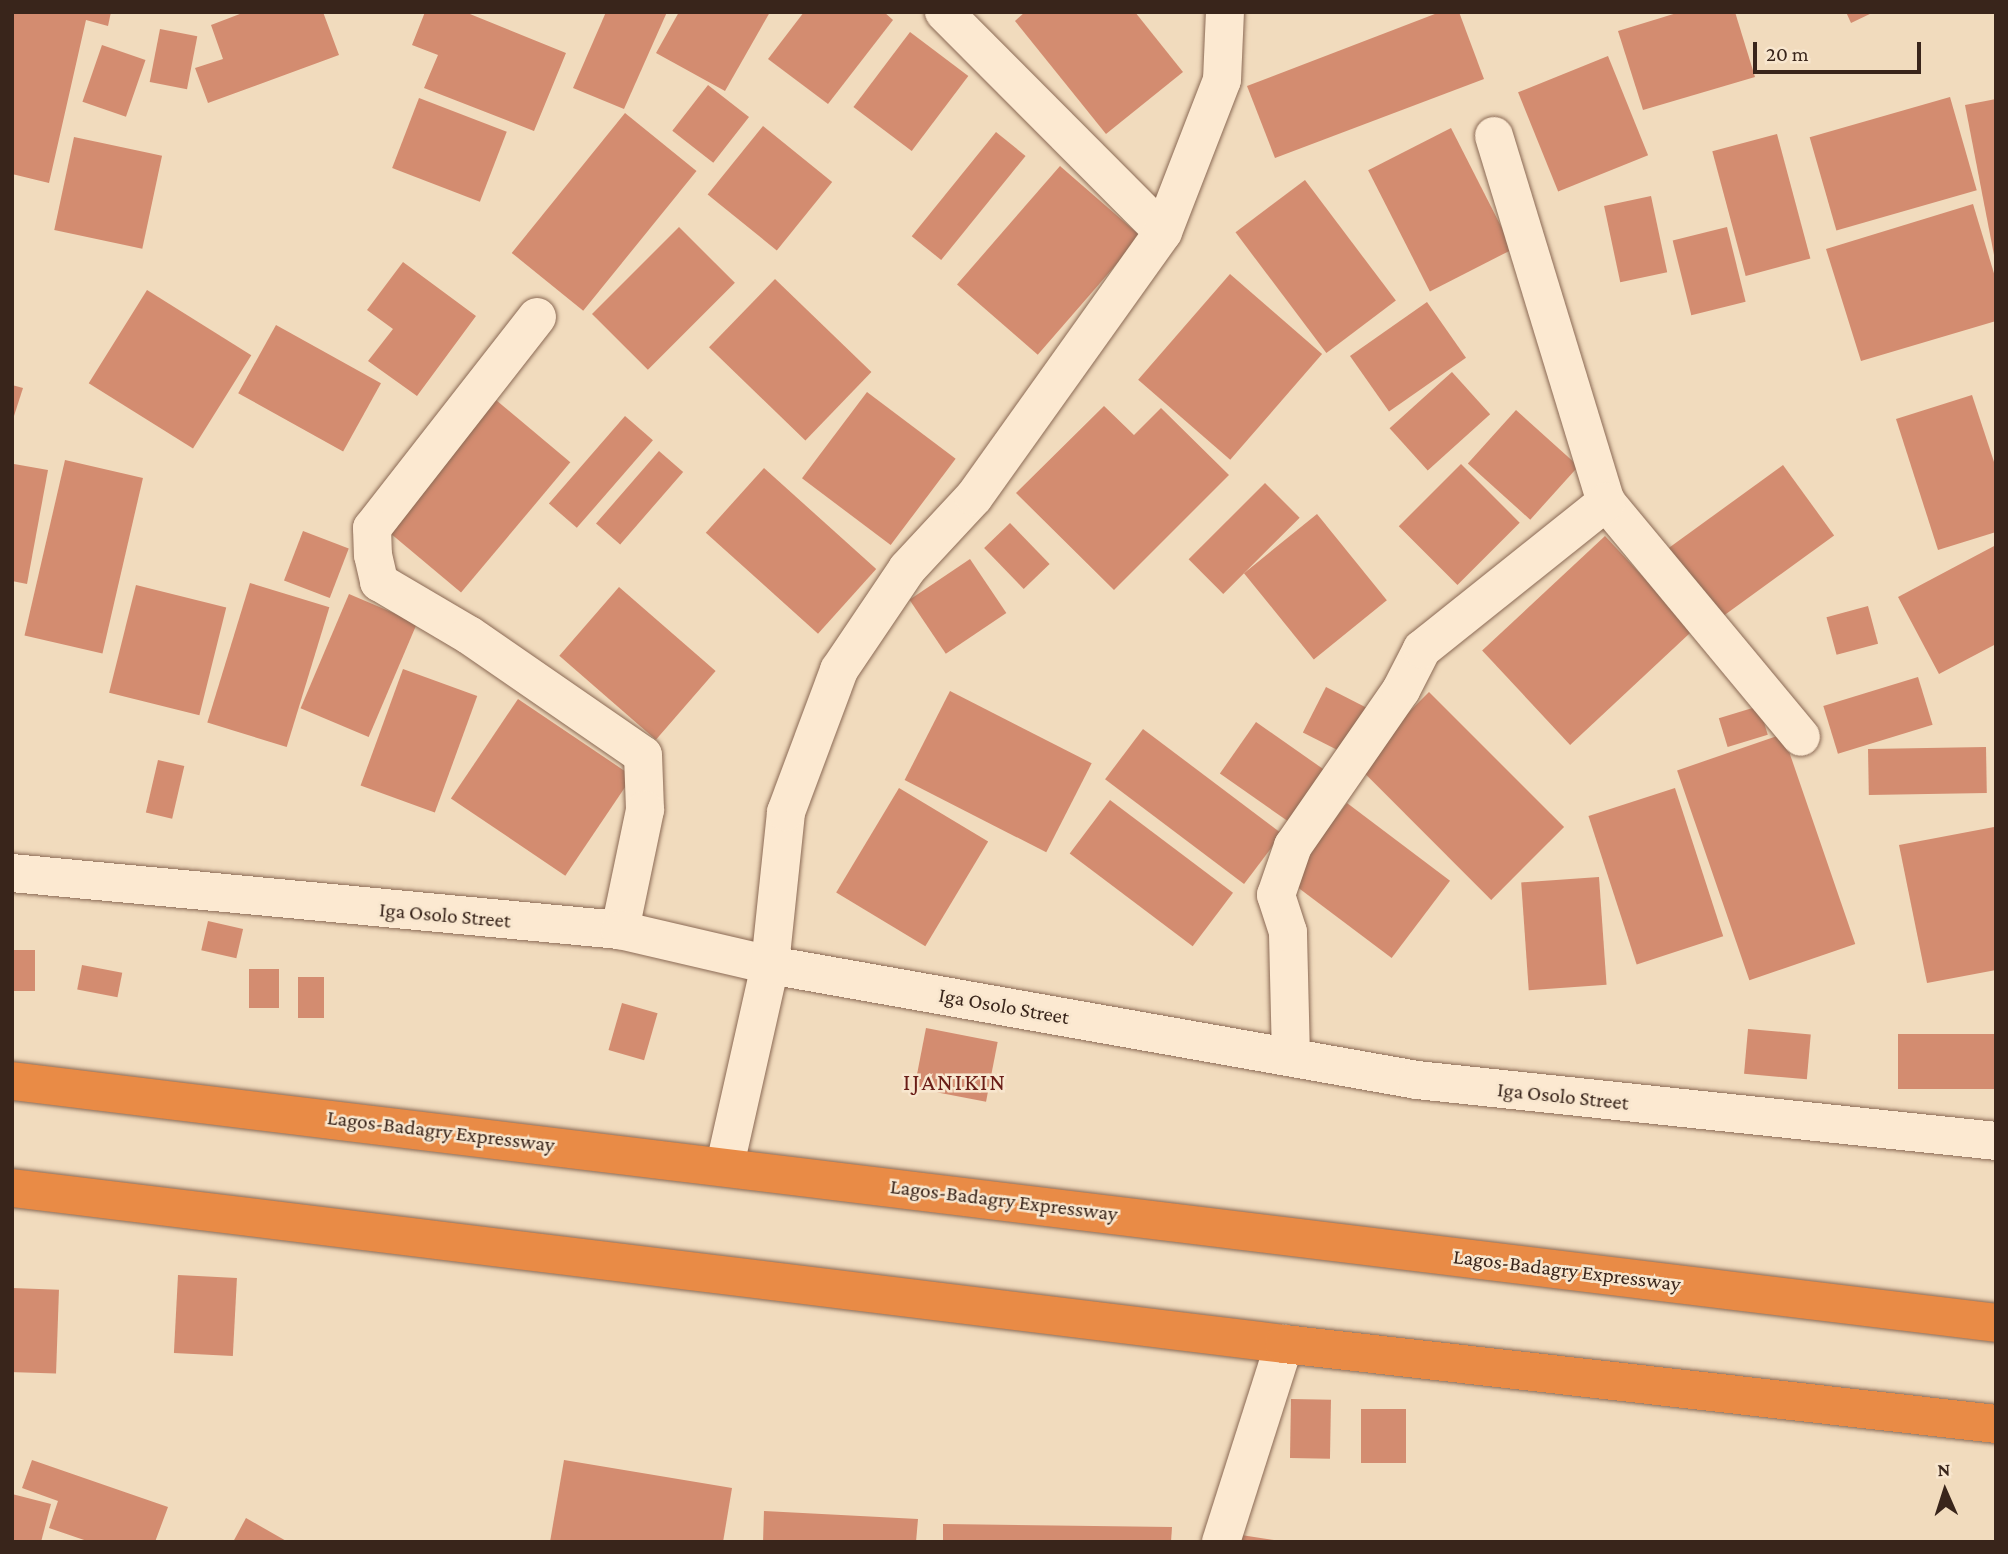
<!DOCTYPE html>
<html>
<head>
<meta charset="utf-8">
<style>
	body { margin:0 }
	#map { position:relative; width:2008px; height:1554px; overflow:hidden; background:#f1dbbd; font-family:"Crimson Pro",serif }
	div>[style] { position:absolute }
	.building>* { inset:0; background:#d38c70; transform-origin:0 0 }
	.roads { filter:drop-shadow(0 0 2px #8b6a55) drop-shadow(0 0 2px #8b6a55) }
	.street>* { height:38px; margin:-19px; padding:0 19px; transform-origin:19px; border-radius:19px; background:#fce9d1 }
	.highway>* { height:38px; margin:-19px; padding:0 19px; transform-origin:19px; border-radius:19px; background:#e98b46 }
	span { translate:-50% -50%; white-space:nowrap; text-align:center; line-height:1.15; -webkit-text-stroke:5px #f8e6ce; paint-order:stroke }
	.street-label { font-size:21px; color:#39251b }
	.quarter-label { font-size:24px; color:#691d17; letter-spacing:2px }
	.frame { position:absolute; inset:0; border:14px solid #39251b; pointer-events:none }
	.north { position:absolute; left:1910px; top:1456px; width:70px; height:70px; -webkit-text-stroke:5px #f8e6ce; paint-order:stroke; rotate:357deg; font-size:19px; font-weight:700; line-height:28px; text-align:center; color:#39251b }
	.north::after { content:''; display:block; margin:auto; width:24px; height:32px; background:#39251b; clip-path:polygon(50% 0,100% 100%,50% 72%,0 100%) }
	.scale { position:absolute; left:1753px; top:42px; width:168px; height:32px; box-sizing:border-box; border:4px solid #39251b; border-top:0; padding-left:9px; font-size:21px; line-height:24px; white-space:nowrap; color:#39251b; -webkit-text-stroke:5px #f8e6ce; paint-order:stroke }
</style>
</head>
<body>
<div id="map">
	<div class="building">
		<div style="clip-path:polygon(12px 12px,111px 12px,108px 26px,86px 20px,49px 183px,12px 174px)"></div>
		<div style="clip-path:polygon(245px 12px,323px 12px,339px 55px,208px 103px,195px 68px,223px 59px,211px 25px)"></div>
		<div style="clip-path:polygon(425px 12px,465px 12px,566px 53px,534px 131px,424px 88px,438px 55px,412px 45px)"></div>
		<div style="clip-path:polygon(606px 12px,667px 12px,624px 109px,573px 88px)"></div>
		<div style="clip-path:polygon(679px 12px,770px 12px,725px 91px,656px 53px)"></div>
		<div style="clip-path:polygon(804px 12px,884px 12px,893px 20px,828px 104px,768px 59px)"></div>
		<div style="clip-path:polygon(1025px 12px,1135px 12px,1183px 72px,1106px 134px,1015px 21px)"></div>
		<div style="clip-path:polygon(1440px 12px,1459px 12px,1484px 79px,1275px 158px,1247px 86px)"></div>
		<div style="clip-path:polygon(1680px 12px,1735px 12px,1755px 77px,1643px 110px,1618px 31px)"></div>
		<div style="clip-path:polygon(1846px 12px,1874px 12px,1851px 23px)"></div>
		<div style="left:160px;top:29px;width:38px;height:54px;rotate:11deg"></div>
		<div style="left:910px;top:32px;width:73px;height:94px;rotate:37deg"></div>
		<div style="left:102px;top:45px;width:46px;height:60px;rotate:19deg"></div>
		<div style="left:1608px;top:56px;width:107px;height:97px;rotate:68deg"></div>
		<div style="left:708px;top:85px;width:52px;height:58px;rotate:38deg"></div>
		<div style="left:1950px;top:97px;width:97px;height:146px;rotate:74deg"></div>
		<div style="left:419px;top:98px;width:94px;height:75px;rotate:21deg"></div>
		<div style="clip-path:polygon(1996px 99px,1996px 255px,1994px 255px,1965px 105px)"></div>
		<div style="left:625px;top:113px;width:92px;height:180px;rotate:39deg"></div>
		<div style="left:763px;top:126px;width:89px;height:88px;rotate:39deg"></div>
		<div style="left:1451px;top:128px;width:136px;height:93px;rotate:63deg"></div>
		<div style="left:996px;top:132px;width:38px;height:134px;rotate:39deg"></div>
		<div style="left:1777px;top:134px;width:129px;height:67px;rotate:75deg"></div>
		<div style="left:74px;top:137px;width:90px;height:95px;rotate:12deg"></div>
		<div style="left:1060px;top:166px;width:107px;height:157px;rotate:41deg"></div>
		<div style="left:1305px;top:180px;width:151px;height:87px;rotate:53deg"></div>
		<div style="left:1651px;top:196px;width:78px;height:48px;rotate:78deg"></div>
		<div style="clip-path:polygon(1973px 204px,1996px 280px,1996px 321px,1861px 361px,1826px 249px)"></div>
		<div style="left:679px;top:227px;width:79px;height:123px;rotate:45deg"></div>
		<div style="left:1727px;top:227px;width:77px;height:56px;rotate:76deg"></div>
		<div style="clip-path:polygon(403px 262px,476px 316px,417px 396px,368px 361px,393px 329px,367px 310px)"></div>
		<div style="left:1230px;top:274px;width:122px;height:140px;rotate:41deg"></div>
		<div style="left:775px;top:279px;width:134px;height:95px;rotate:44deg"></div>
		<div style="left:147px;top:290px;width:123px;height:110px;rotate:32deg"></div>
		<div style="left:1427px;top:302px;width:68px;height:94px;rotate:55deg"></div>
		<div style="left:276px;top:325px;width:120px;height:78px;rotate:29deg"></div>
		<div style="left:1452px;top:372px;width:57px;height:84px;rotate:48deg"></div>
		<div style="clip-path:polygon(12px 385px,23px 388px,13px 419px,12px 419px)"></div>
		<div style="left:867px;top:392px;width:111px;height:108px;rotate:37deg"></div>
		<div style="clip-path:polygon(1972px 395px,1996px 468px,1996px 532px,1938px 550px,1896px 419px)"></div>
		<div style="left:496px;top:400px;width:97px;height:170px;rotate:40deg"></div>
		<div style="clip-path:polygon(1104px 406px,1134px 435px,1161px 408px,1229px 475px,1114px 590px,1016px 493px)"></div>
		<div style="left:1516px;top:410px;width:84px;height:72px;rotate:42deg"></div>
		<div style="left:625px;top:416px;width:37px;height:116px;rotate:41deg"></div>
		<div style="left:659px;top:451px;width:32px;height:96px;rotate:41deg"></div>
		<div style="left:65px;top:460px;width:80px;height:180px;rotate:13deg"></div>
		<div style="clip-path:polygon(14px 464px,48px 470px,27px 584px,12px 581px)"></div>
		<div style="left:1461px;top:464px;width:83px;height:88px;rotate:45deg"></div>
		<div style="left:1783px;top:465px;width:87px;height:143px;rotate:54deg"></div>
		<div style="left:764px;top:468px;width:151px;height:87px;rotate:42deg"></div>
		<div style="left:1265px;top:483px;width:49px;height:108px;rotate:45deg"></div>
		<div style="left:1317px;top:514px;width:111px;height:94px;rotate:51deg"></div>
		<div style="left:1010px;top:523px;width:57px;height:36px;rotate:46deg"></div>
		<div style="left:303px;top:531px;width:49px;height:53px;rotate:21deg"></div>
		<div style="left:1605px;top:536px;width:129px;height:168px;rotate:47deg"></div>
		<div style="clip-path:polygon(1996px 545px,1996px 644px,1939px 674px,1898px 597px)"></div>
		<div style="left:970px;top:559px;width:65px;height:73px;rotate:56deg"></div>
		<div style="left:250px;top:583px;width:83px;height:146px;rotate:17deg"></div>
		<div style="left:136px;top:585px;width:93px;height:111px;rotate:14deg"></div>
		<div style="left:619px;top:587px;width:128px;height:91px;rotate:41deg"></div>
		<div style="left:349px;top:594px;width:74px;height:124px;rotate:23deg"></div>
		<div style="left:1868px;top:606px;width:39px;height:43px;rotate:75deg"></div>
		<div style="left:403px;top:669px;width:79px;height:124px;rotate:20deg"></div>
		<div style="left:1918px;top:677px;width:50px;height:99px;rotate:73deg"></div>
		<div style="left:1326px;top:687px;width:51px;height:51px;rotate:27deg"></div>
		<div style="left:950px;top:691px;width:159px;height:100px;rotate:27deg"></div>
		<div style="left:1429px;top:692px;width:191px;height:103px;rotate:45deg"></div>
		<div style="left:518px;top:699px;width:138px;height:120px;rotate:34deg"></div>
		<div style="left:1759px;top:706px;width:30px;height:42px;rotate:73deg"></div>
		<div style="left:1256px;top:722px;width:88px;height:63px;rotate:35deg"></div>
		<div style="left:1143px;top:729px;width:174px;height:63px;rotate:37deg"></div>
		<div style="left:1783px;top:734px;width:222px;height:112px;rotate:71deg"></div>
		<div style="left:1986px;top:747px;width:46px;height:118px;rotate:89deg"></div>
		<div style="left:158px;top:760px;width:27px;height:54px;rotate:13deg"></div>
		<div style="left:899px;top:788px;width:104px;height:122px;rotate:31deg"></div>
		<div style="left:1675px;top:788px;width:156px;height:91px;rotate:72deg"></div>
		<div style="left:1110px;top:800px;width:154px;height:67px;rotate:37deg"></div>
		<div style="left:1347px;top:803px;width:129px;height:97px;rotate:37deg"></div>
		<div style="clip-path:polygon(1994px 827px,1996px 970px,1927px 983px,1899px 845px)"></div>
		<div style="left:1599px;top:877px;width:108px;height:78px;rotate:86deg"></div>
		<div style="left:208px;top:921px;width:36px;height:30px;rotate:13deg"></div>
		<div style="left:12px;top:950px;width:23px;height:41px"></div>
		<div style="left:82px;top:965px;width:41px;height:25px;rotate:11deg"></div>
		<div style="left:249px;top:969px;width:30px;height:39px"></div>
		<div style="left:298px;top:977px;width:26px;height:41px"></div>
		<div style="left:622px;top:1003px;width:37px;height:49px;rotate:16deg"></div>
		<div style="left:926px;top:1028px;width:73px;height:61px;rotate:11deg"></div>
		<div style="left:1748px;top:1029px;width:63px;height:45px;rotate:5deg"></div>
		<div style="left:1898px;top:1034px;width:98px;height:55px"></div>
		<div style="left:178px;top:1275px;width:59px;height:78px;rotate:3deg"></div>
		<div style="left:12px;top:1288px;width:47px;height:84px;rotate:2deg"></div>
		<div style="left:1291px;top:1399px;width:40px;height:59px;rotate:1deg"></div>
		<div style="left:1406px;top:1409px;width:54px;height:45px;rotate:90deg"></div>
		<div style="clip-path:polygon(32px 1460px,168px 1507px,155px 1542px,90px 1542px,49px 1528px,58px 1501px,22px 1488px)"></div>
		<div style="clip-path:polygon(564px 1460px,732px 1488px,723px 1542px,550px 1542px)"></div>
		<div style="clip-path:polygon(12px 1494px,51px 1504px,41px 1542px,12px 1542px)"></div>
		<div style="clip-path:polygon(764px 1511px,918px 1519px,916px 1542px,763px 1542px)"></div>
		<div style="clip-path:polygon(246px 1518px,288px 1542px,233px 1542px)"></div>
		<div style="clip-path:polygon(943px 1524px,1172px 1527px,1171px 1542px,943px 1542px)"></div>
		<div style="clip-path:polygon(1228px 1533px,1274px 1540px,1274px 1542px,1226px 1542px)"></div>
	</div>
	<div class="roads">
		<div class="street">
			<div style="left:944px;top:12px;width:310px;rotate:45.1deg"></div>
			<div style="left:1494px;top:136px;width:383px;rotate:73deg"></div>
			<div style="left:1606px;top:502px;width:305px;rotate:50.3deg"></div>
			<div style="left:537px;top:317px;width:268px;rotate:128deg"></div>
			<div style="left:372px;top:528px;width:27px;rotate:88deg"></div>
			<div style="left:373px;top:555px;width:28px;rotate:77deg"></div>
			<div style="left:379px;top:582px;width:104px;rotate:30.5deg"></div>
			<div style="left:469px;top:635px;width:211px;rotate:34.6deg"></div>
			<div style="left:643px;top:755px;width:55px;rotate:87.9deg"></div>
			<div style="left:645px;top:810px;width:123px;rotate:101.8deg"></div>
			<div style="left:12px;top:873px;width:611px;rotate:5.36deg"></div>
			<div style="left:620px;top:930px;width:154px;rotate:13.1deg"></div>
			<div style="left:770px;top:965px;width:657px;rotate:10.08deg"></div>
			<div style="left:1417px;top:1080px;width:582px;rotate:6.01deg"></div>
			<div style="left:1291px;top:1057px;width:125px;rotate:-91.4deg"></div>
			<div style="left:1288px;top:932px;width:39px;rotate:-108deg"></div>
			<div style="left:1276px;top:895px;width:52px;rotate:-70.9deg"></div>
			<div style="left:1293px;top:846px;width:190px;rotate:-55.3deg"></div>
			<div style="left:1401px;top:690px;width:46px;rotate:-62.9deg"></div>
			<div style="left:1422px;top:649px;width:236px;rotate:-38.6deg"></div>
			<div style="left:725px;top:1165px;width:205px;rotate:-77.3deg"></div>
			<div style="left:770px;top:965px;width:154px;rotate:-84deg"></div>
			<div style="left:786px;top:812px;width:152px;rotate:-69.5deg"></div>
			<div style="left:839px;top:670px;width:122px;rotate:-56deg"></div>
			<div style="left:907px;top:569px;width:98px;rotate:-47.1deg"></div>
			<div style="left:974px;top:497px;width:325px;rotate:-54.5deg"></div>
			<div style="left:1163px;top:232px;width:163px;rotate:-68.8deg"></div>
			<div style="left:1222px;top:80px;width:68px;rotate:-87.5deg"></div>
			<div style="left:1221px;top:1542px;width:208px;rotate:-72.3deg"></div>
		</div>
		<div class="highway">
			<div style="left:12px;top:1081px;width:1999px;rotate:6.95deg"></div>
			<div style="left:12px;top:1188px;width:1282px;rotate:6.99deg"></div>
			<div style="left:1284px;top:1344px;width:716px;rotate:6.41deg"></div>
		</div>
	</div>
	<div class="street-label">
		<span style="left:445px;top:915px;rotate:5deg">Iga Osolo Street</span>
		<span style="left:1004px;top:1006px;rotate:10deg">Iga Osolo Street</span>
		<span style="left:1563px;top:1096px;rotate:6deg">Iga Osolo Street</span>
		<span style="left:441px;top:1131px;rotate:7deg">Lagos-Badagry Expressway</span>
		<span style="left:1004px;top:1200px;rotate:7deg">Lagos-Badagry Expressway</span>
		<span style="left:1567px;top:1270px;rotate:7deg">Lagos-Badagry Expressway</span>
	</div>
	<div class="quarter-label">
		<span style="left:955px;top:1082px">IJANIKIN</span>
	</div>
	<div class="frame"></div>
	<div class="north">N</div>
	<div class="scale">20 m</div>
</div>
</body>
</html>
